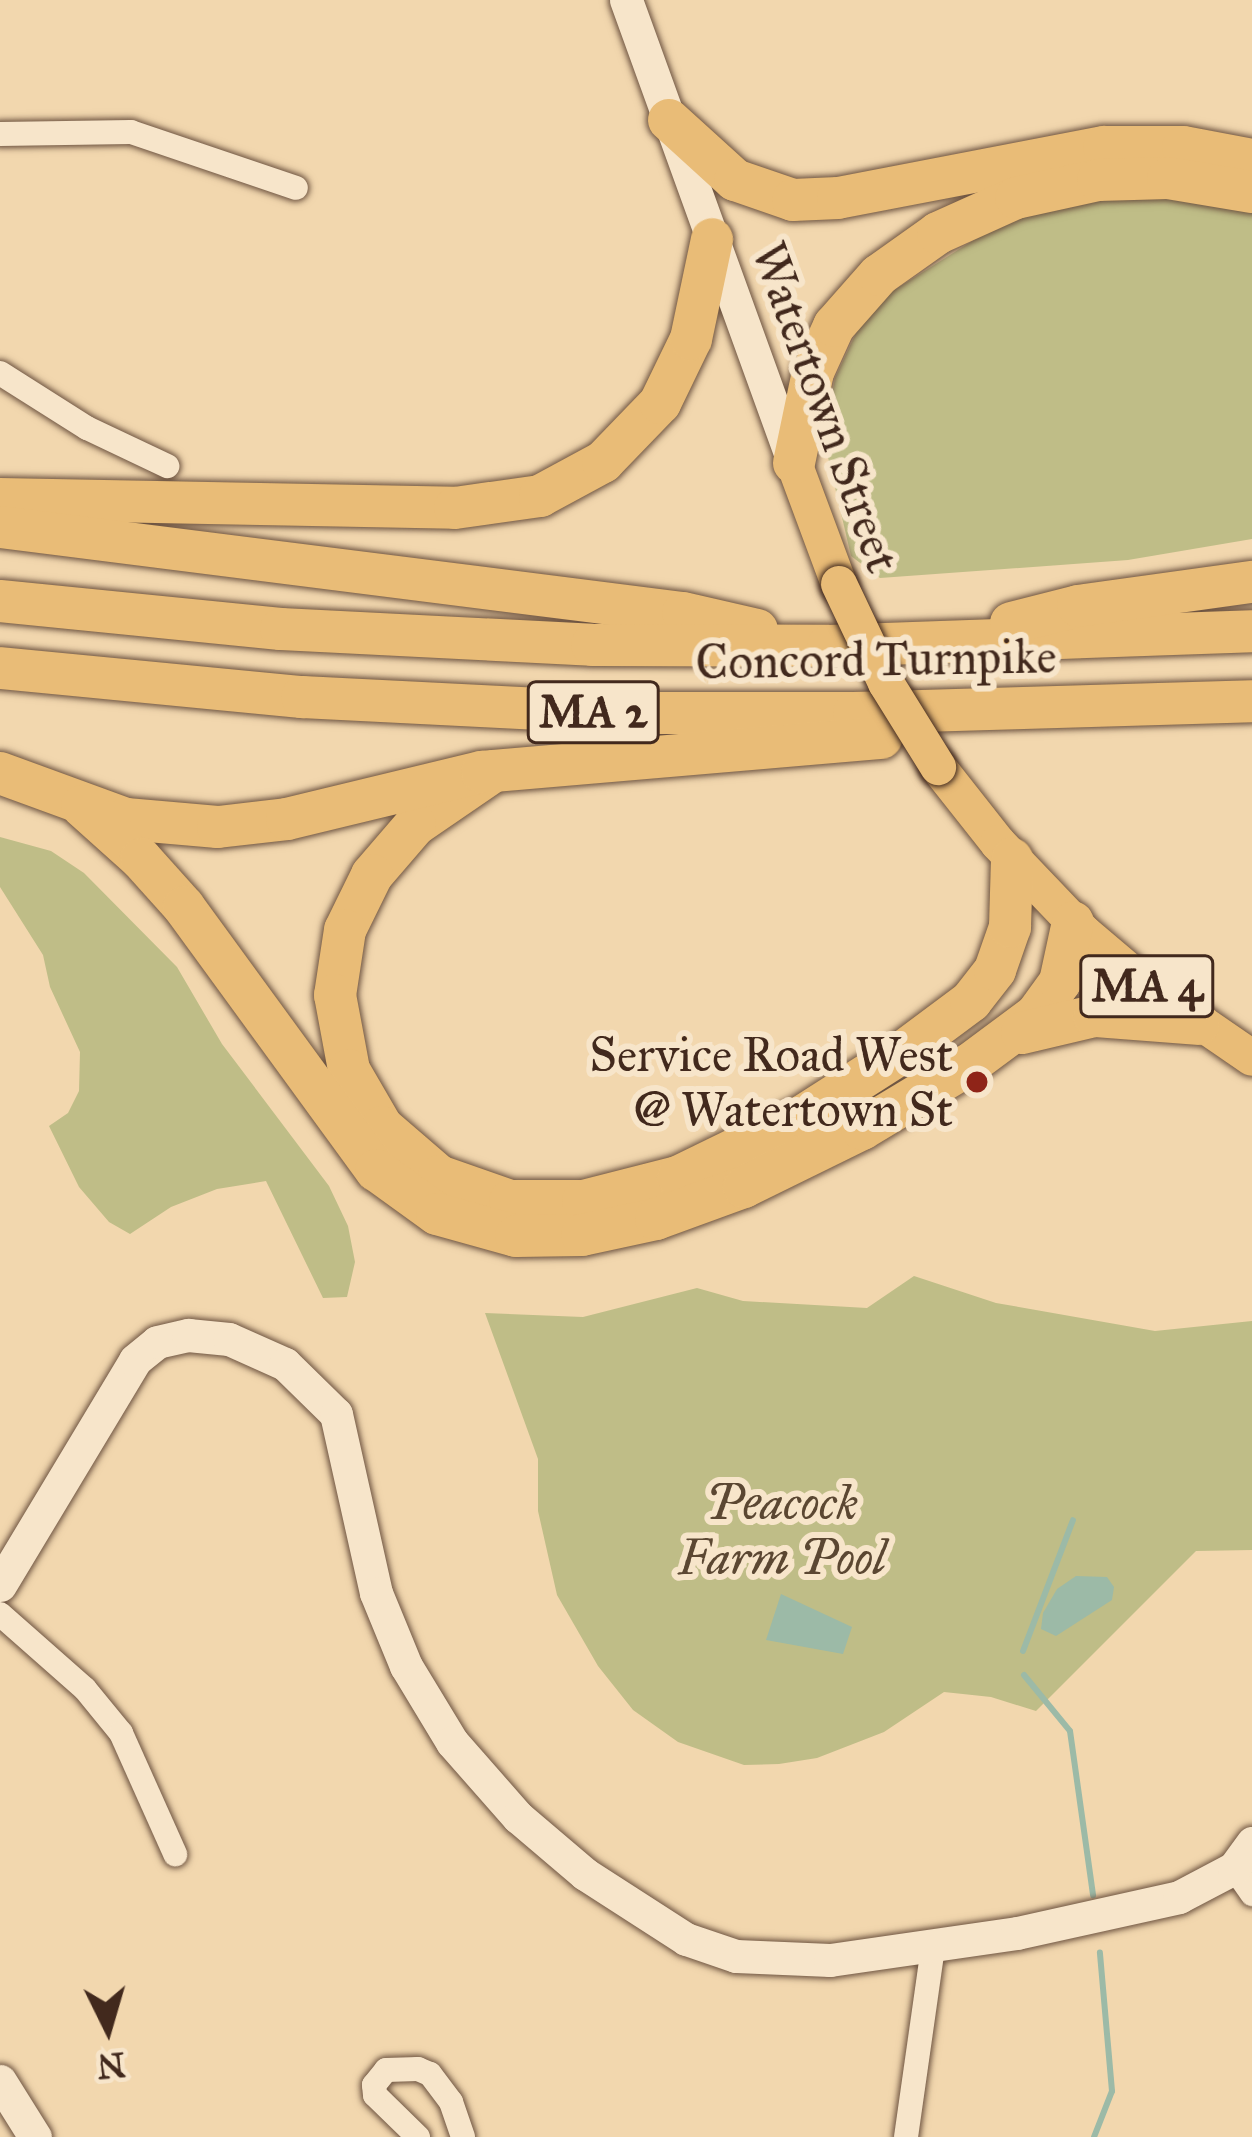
<!DOCTYPE html>
<html>
<head>
<meta charset="utf-8">
<style>
	body { margin:0 }
	#map { position:relative; width:1252px; height:2137px; overflow:hidden; background:#f2d7ae; font-family:"IM FELL Great Primer",serif }
	div>[style] { position:absolute }
	.green>* { inset:0; background:#bfbd87 }
	.water>* { inset:0; background:#9cbaa7 }
	.stream>* { height:6px; margin:-3px; padding:0 3px; transform-origin:3px; border-radius:3px; background:#9cbaa7 }
	.roads { filter:drop-shadow(0 0 3px #6e5441) drop-shadow(0 0 3px #6e5441) }
	.street>* { height:24px; margin:-12px; padding:0 12px; transform-origin:12px; border-radius:12px; background:#f7e5ca }
	.secondary>* { height:33px; margin:-16.5px; padding:0 16.5px; transform-origin:16.5px; border-radius:16.5px; background:#f7e5ca }
	.primary>* { height:36px; margin:-18px; padding:0 18px; transform-origin:18px; border-radius:18px; background:#e9bc77 }
	.highway>* { height:42px; margin:-21px; padding:0 21px; transform-origin:21px; border-radius:21px; background:#e9bc77 }
	.bridges { filter:drop-shadow(0 0 3px #42291d) drop-shadow(0 0 3px #42291d) }
	.primary-bridge>* { height:36px; margin:-18px; padding:0 18px; transform-origin:18px; border-radius:18px; background:#e9bc77 }
	.dots>* { width:33px; height:33px; translate:-50% -50%; box-sizing:border-box; border:6px solid #f7e5ca; border-radius:50% }
	span { translate:-50% -50%; white-space:nowrap; text-align:center; line-height:1.15; -webkit-text-stroke:12px #f7e5ca; paint-order:stroke }
	.shield-label span { padding:3px 9px; background:#f7e5ca; border:3px solid; border-radius:9px; -webkit-text-stroke-width:0 }
	.shield-label { font-size:45px; color:#42291d; font-weight:700 }
	.street-label { font-size:48px; color:#42291d }
	.poi-label { font-size:48px; color:#42291d }
	.right { translate:-100% -50%; text-align:right }
	.park-label { font-size:48px; color:#5b4732; font-style:italic }
	.north { position:absolute; left:48px; top:1969px; width:120px; height:120px; -webkit-text-stroke:9px #f7e5ca; paint-order:stroke; rotate:175deg; font-size:33px; font-weight:700; line-height:48px; text-align:center; color:#42291d }
	.north::after { content:''; display:block; margin:auto; width:42px; height:54px; background:#42291d; clip-path:polygon(50% 0,100% 100%,50% 72%,0 100%) }
</style>
</head>
<body>
<div id="map">
	<div class="green">
		<div style="clip-path:polygon(1107px 191px,1252px 207px,1252px 539px,1128px 560px,880px 578px,851px 556px,824px 440px,835px 378px,856px 333px,888px 294px,1020px 211px)"></div>
		<div style="clip-path:polygon(0 837px,51px 851px,84px 873px,177px 967px,222px 1044px,329px 1186px,348px 1226px,355px 1262px,347px 1297px,323px 1298px,266px 1181px,217px 1189px,171px 1207px,130px 1234px,109px 1222px,79px 1187px,49px 1126px,68px 1113px,79px 1091px,80px 1052px,50px 987px,43px 955px,0 887px)"></div>
		<div style="clip-path:polygon(914px 1276px,996px 1303px,1155px 1331px,1252px 1321px,1252px 1550px,1196px 1551px,1036px 1711px,991px 1697px,944px 1692px,884px 1732px,817px 1758px,779px 1764px,744px 1765px,678px 1742px,633px 1710px,598px 1666px,557px 1595px,538px 1511px,538px 1459px,485px 1313px,583px 1317px,697px 1288px,743px 1301px,867px 1308px)"></div>
	</div>
	<div class="water">
		<div style="clip-path:polygon(1076px 1576px,1107px 1577px,1114px 1587px,1112px 1600px,1056px 1636px,1041px 1629px,1043px 1613px,1057px 1589px)"></div>
		<div style="clip-path:polygon(781px 1594px,852px 1627px,843px 1654px,766px 1640px)"></div>
	</div>
	<div class="stream">
		<div style="left:1023px;top:1651px;width:140px;rotate:-69.1deg"></div>
		<div style="left:1024px;top:1675px;width:72px;rotate:50.6deg"></div>
		<div style="left:1070px;top:1731px;width:166px;rotate:82deg"></div>
		<div style="left:1094px;top:2137px;width:49px;rotate:-68.6deg"></div>
		<div style="left:1112px;top:2091px;width:139px;rotate:-95deg"></div>
	</div>
	<div class="roads">
		<div class="street">
			<div style="left:0;top:134px;width:131px;rotate:-0.9deg"></div>
			<div style="left:131px;top:132px;width:174px;rotate:18.7deg"></div>
			<div style="left:0;top:373px;width:103px;rotate:32.3deg"></div>
			<div style="left:87px;top:428px;width:89px;rotate:25.4deg"></div>
			<div style="left:0;top:1614px;width:113px;rotate:41.4deg"></div>
			<div style="left:85px;top:1689px;width:57px;rotate:50.7deg"></div>
			<div style="left:121px;top:1733px;width:133px;rotate:65.9deg"></div>
			<div style="left:1234px;top:1868px;width:32px;rotate:55deg"></div>
			<div style="left:418px;top:2137px;width:60px;rotate:-135.7deg"></div>
			<div style="left:375px;top:2095px;width:10px;rotate:-96deg"></div>
			<div style="left:374px;top:2085px;width:19px;rotate:-51deg"></div>
			<div style="left:386px;top:2070px;width:32px;rotate:-2deg"></div>
			<div style="left:418px;top:2069px;width:13px;rotate:23deg"></div>
			<div style="left:430px;top:2074px;width:35px;rotate:53deg"></div>
			<div style="left:451px;top:2102px;width:37px;rotate:71deg"></div>
			<div style="left:906px;top:2137px;width:192px;rotate:-81.9deg"></div>
		</div>
		<div class="secondary">
			<div style="left:626px;top:0;width:493px;rotate:70.1deg"></div>
			<div style="left:0;top:1585px;width:262px;rotate:-59deg"></div>
			<div style="left:135px;top:1360px;width:28px;rotate:-39deg"></div>
			<div style="left:157px;top:1342px;width:32px;rotate:-13deg"></div>
			<div style="left:188px;top:1335px;width:41px;rotate:5.6deg"></div>
			<div style="left:229px;top:1339px;width:61px;rotate:24.1deg"></div>
			<div style="left:285px;top:1364px;width:71px;rotate:44.4deg"></div>
			<div style="left:336px;top:1414px;width:183px;rotate:77.4deg"></div>
			<div style="left:376px;top:1593px;width:79px;rotate:67.7deg"></div>
			<div style="left:406px;top:1666px;width:89px;rotate:58.8deg"></div>
			<div style="left:452px;top:1742px;width:100px;rotate:48.7deg"></div>
			<div style="left:518px;top:1817px;width:88px;rotate:40.4deg"></div>
			<div style="left:585px;top:1874px;width:120px;rotate:32.8deg"></div>
			<div style="left:686px;top:1939px;width:53px;rotate:18.8deg"></div>
			<div style="left:736px;top:1956px;width:94px;rotate:2.4deg"></div>
			<div style="left:830px;top:1960px;width:189px;rotate:-8.2deg"></div>
			<div style="left:1017px;top:1933px;width:166px;rotate:-12.5deg"></div>
			<div style="left:1179px;top:1897px;width:62px;rotate:-27.8deg"></div>
			<div style="left:1234px;top:1868px;width:31px;rotate:-54deg"></div>
			<div style="left:0;top:2081px;width:66px;rotate:58deg"></div>
		</div>
		<div class="primary">
			<div style="left:794px;top:463px;width:129px;rotate:69.6deg"></div>
			<div style="left:938px;top:767px;width:97px;rotate:51.7deg"></div>
			<div style="left:998px;top:843px;width:124px;rotate:46.3deg"></div>
			<div style="left:1084px;top:933px;width:77px;rotate:40.3deg"></div>
			<div style="left:1143px;top:983px;width:132px;rotate:34.5deg"></div>
		</div>
		<div class="highway">
			<div style="left:669px;top:120px;width:89px;rotate:42.3deg"></div>
			<div style="left:735px;top:180px;width:61px;rotate:19deg"></div>
			<div style="left:793px;top:200px;width:45px;rotate:-2.5deg"></div>
			<div style="left:838px;top:198px;width:271px;rotate:-10.9deg"></div>
			<div style="left:1104px;top:147px;width:79px"></div>
			<div style="left:1183px;top:147px;width:70px;rotate:10.7deg"></div>
			<div style="left:794px;top:463px;width:93px;rotate:-78.2deg"></div>
			<div style="left:813px;top:372px;width:51px;rotate:-65.5deg"></div>
			<div style="left:834px;top:326px;width:68px;rotate:-48.6deg"></div>
			<div style="left:879px;top:275px;width:72px;rotate:-35.4deg"></div>
			<div style="left:938px;top:233px;width:85px;rotate:-24.2deg"></div>
			<div style="left:1016px;top:198px;width:84px;rotate:-12.4deg"></div>
			<div style="left:1098px;top:180px;width:70px;rotate:-1.6deg"></div>
			<div style="left:1168px;top:178px;width:85px;rotate:9.5deg"></div>
			<div style="left:0;top:499px;width:455px;rotate:1.1deg"></div>
			<div style="left:455px;top:508px;width:86px;rotate:-8deg"></div>
			<div style="left:540px;top:496px;width:72px;rotate:-28.4deg"></div>
			<div style="left:603px;top:462px;width:82px;rotate:-46deg"></div>
			<div style="left:660px;top:403px;width:71px;rotate:-64.2deg"></div>
			<div style="left:691px;top:339px;width:102px;rotate:-78.1deg"></div>
			<div style="left:0;top:527px;width:688px;rotate:7.18deg"></div>
			<div style="left:683px;top:613px;width:76px;rotate:12.9deg"></div>
			<div style="left:0;top:601px;width:282px;rotate:5.7deg"></div>
			<div style="left:281px;top:629px;width:311px;rotate:2.9deg"></div>
			<div style="left:592px;top:645px;width:236px;rotate:0.2deg"></div>
			<div style="left:828px;top:646px;width:424px;rotate:-2deg"></div>
			<div style="left:1011px;top:623px;width:69px;rotate:-14.2deg"></div>
			<div style="left:1078px;top:606px;width:176px;rotate:-7.9deg"></div>
			<div style="left:0;top:668px;width:303px;rotate:5.5deg"></div>
			<div style="left:302px;top:697px;width:313px;rotate:2.9deg"></div>
			<div style="left:615px;top:713px;width:239px"></div>
			<div style="left:854px;top:713px;width:398px;rotate:-1.7deg"></div>
			<div style="left:494px;top:771px;width:96px;rotate:145.6deg"></div>
			<div style="left:415px;top:825px;width:66px;rotate:130.7deg"></div>
			<div style="left:372px;top:875px;width:61px;rotate:116.1deg"></div>
			<div style="left:345px;top:930px;width:66px;rotate:98.7deg"></div>
			<div style="left:335px;top:995px;width:76px;rotate:79.4deg"></div>
			<div style="left:349px;top:1070px;width:66px;rotate:59.9deg"></div>
			<div style="left:382px;top:1127px;width:75px;rotate:40.7deg"></div>
			<div style="left:439px;top:1176px;width:75px;rotate:19.4deg"></div>
			<div style="left:510px;top:1201px;width:73px"></div>
			<div style="left:583px;top:1201px;width:98px;rotate:-14.2deg"></div>
			<div style="left:678px;top:1177px;width:139px;rotate:-26deg"></div>
			<div style="left:803px;top:1116px;width:115px;rotate:-32.6deg"></div>
			<div style="left:900px;top:1054px;width:89px;rotate:-36.7deg"></div>
			<div style="left:971px;top:1001px;width:39px;rotate:-52deg"></div>
			<div style="left:995px;top:970px;width:46px;rotate:-70.8deg"></div>
			<div style="left:1010px;top:927px;width:68px;rotate:-88.3deg"></div>
			<div style="left:0;top:773px;width:134px;rotate:20.1deg"></div>
			<div style="left:126px;top:819px;width:92px;rotate:5deg"></div>
			<div style="left:218px;top:827px;width:69px;rotate:-6.6deg"></div>
			<div style="left:287px;top:819px;width:201px;rotate:-13.6deg"></div>
			<div style="left:482px;top:772px;width:401px;rotate:-4.9deg"></div>
			<div style="left:82px;top:806px;width:79px;rotate:41.9deg"></div>
			<div style="left:141px;top:859px;width:64px;rotate:48.1deg"></div>
			<div style="left:184px;top:907px;width:326px;rotate:53.9deg"></div>
			<div style="left:376px;top:1170px;width:75px;rotate:35.8deg"></div>
			<div style="left:437px;top:1214px;width:82px;rotate:15.6deg"></div>
			<div style="left:516px;top:1236px;width:66px;rotate:-0.9deg"></div>
			<div style="left:582px;top:1235px;width:76px;rotate:-12.2deg"></div>
			<div style="left:656px;top:1219px;width:94px;rotate:-20deg"></div>
			<div style="left:744px;top:1187px;width:131px;rotate:-26.2deg"></div>
			<div style="left:862px;top:1129px;width:126px;rotate:-31deg"></div>
			<div style="left:970px;top:1064px;width:82px;rotate:-36.6deg"></div>
			<div style="left:1036px;top:1015px;width:41px;rotate:-54deg"></div>
			<div style="left:1060px;top:982px;width:61px;rotate:-77.8deg"></div>
			<div style="left:1022px;top:1033px;width:74px;rotate:-13.3deg"></div>
			<div style="left:1094px;top:1016px;width:105px;rotate:4.4deg"></div>
		</div>
	</div>
	<div class="bridges">
		<div class="primary-bridge">
			<div style="left:839px;top:584px;width:110px;rotate:64.6deg"></div>
			<div style="left:886px;top:683px;width:99px;rotate:58.2deg"></div>
		</div>
	</div>
	<div class="dots">
		<div style="left:977px;top:1082px;background:#8f2418"></div>
	</div>
	<div class="shield-label">
		<span style="left:593px;top:712px">MA 2</span>
		<span style="left:1147px;top:986px">MA 4</span>
	</div>
	<div class="street-label">
		<span style="left:826px;top:407px;rotate:70deg">Watertown Street</span>
		<span style="left:876px;top:659px;rotate:-1deg">Concord Turnpike</span>
	</div>
	<div class="poi-label">
		<span class="right" style="left:953px;top:1082px">Service Road West<br>@ Watertown St</span>
	</div>
	<div class="park-label">
		<span style="left:782px;top:1530px">Peacock<br>Farm Pool</span>
	</div>
	<div class="north">N</div>
</div>
</body>
</html>
